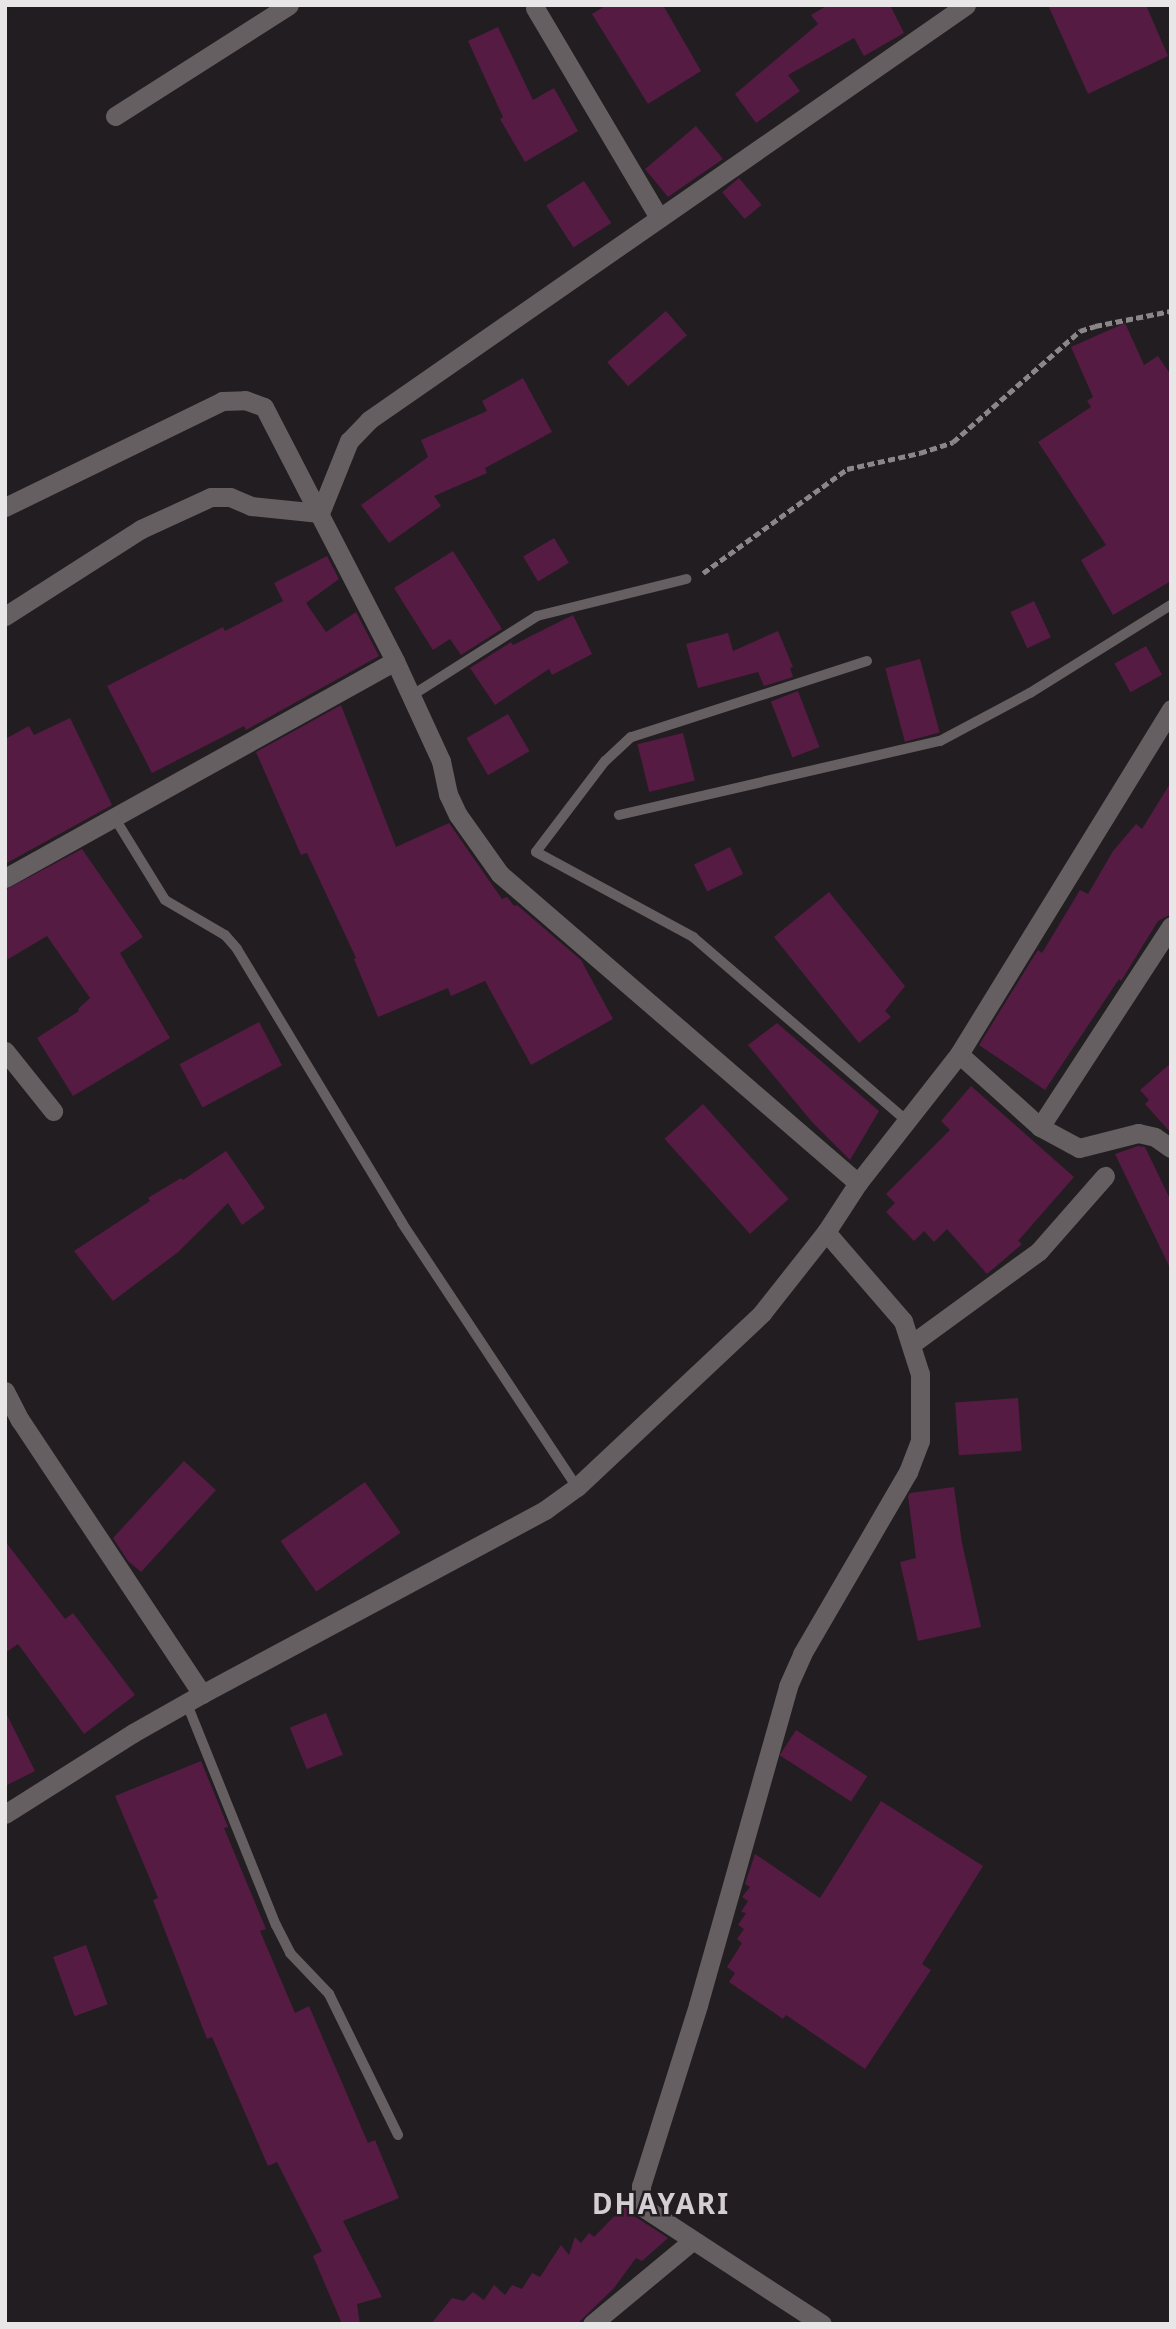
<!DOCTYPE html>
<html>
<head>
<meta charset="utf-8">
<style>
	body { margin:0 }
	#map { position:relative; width:1176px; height:2329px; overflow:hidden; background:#221d20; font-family:"Noto Sans",sans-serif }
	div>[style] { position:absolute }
	.building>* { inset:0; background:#551b43; transform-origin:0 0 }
	.path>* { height:4.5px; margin-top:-2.25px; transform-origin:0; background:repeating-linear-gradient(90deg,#8b8789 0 7px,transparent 0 10.5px) }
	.service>* { height:10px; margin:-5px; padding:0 5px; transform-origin:5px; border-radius:5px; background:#655f62 }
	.minor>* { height:19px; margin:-9.5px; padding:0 9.5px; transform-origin:9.5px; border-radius:9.5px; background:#655f62 }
	.tertiary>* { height:19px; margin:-9.5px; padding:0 9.5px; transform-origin:9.5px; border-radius:9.5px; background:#655f62 }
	span { translate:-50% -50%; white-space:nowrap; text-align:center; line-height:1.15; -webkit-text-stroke:5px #221d20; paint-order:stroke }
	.district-label { font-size:28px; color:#d4cdd1; font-weight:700; letter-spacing:2px }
	.frame { position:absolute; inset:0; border:7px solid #e9e6e8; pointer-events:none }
</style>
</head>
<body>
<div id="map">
	<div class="building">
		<div style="clip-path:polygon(607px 5px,663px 5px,701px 71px,648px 104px,592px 14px)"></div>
		<div style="clip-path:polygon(828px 5px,890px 5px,904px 33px,864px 56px,854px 38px,788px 75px,800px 91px,756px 123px,735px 94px,818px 24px,811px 15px)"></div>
		<div style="clip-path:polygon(1048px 5px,1146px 5px,1168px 56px,1088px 94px)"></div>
		<div style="clip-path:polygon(498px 27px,533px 100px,554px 88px,578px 131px,525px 162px,500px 119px,503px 117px,468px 41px)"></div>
		<div style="clip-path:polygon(696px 126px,723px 159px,668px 197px,645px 169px)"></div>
		<div style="left:739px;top:178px;width:35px;height:22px;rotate:50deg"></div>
		<div style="left:584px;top:181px;width:50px;height:45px;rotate:57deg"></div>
		<div style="left:666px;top:311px;width:32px;height:78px;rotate:49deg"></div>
		<div style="clip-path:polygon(1125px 323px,1144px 365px,1158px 356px,1171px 375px,1171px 581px,1113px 615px,1081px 560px,1106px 545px,1038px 442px,1091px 407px,1087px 401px,1093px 397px,1071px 347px)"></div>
		<div style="clip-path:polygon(523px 378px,552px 432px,485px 468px,487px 473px,434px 496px,441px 506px,389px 543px,361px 505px,428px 457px,421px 440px,487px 411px,482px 401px)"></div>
		<div style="left:554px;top:538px;width:29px;height:36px;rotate:59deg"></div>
		<div style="clip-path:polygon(453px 551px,502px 629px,461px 655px,450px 639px,433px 650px,394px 588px)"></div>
		<div style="clip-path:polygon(327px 556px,339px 579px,306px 603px,326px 632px,356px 612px,379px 656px,246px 730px,244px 726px,152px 773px,107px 686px,223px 627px,225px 631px,283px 601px,274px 583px)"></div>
		<div style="left:1034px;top:601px;width:40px;height:26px;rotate:65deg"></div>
		<div style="clip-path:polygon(573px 615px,592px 654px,552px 675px,549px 669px,495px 705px,470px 668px,511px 642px,513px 645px)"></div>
		<div style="clip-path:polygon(778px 631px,793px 667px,790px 668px,793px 677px,764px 686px,758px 672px,698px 688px,686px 644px,728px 633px,733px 651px)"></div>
		<div style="left:1146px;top:646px;width:33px;height:36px;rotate:61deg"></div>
		<div style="left:920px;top:659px;width:76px;height:36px;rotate:75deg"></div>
		<div style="left:798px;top:691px;width:60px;height:29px;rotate:69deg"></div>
		<div style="clip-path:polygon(341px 705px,396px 847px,449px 823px,502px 899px,507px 897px,514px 906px,517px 905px,581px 960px,613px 1019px,531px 1065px,485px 981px,451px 996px,448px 988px,378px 1017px,354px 959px,356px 958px,307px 853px,301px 855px,256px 752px)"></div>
		<div style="left:508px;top:714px;width:43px;height:48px;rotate:60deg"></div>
		<div style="clip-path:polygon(70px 718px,112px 805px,5px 864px,5px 739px,29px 726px,34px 735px)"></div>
		<div style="left:683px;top:733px;width:49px;height:47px;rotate:76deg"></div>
		<div style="clip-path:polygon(1171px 782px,1171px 914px,1158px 921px,1121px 981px,1119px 979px,1045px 1090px,979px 1045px,1031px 961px,1038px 950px,1042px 953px,1080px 890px,1088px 894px,1113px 851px,1136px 824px,1142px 829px)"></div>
		<div style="left:730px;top:847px;width:30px;height:40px;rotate:64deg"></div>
		<div style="clip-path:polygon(82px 849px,143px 937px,120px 953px,170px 1038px,73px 1096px,37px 1038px,79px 1011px,78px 1009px,90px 998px,47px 936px,5px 961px,5px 890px)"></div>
		<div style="clip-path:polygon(829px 892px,905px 986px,885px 1011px,891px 1017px,859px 1043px,774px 937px)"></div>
		<div style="left:259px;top:1022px;width:49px;height:90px;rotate:62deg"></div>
		<div style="clip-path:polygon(777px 1023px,879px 1111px,850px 1160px,812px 1122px,748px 1045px)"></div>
		<div style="clip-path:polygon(1171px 1063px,1171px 1133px,1145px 1104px,1149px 1100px,1140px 1090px)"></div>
		<div style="clip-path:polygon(971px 1086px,1074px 1177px,1018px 1241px,1022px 1244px,987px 1274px,947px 1229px,934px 1242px,924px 1231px,914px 1241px,886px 1212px,895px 1203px,886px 1194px,950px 1130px,941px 1121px)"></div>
		<div style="left:703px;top:1104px;width:128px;height:52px;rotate:48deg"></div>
		<div style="clip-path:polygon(1138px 1146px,1145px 1147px,1171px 1201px,1171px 1270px,1115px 1154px)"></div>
		<div style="clip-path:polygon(226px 1151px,265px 1208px,242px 1225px,228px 1203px,177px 1253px,113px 1301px,74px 1251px,150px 1201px,148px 1198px,181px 1178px,183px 1180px)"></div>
		<div style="left:1018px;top:1398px;width:53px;height:63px;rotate:86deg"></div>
		<div style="clip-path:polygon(184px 1461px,216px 1490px,141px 1572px,128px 1561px,113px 1538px)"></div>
		<div style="left:365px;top:1482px;width:62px;height:103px;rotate:55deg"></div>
		<div style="clip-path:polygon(954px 1487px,962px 1543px,981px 1627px,918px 1641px,900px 1562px,916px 1558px,908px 1496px,910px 1493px)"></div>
		<div style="clip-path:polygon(5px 1541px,65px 1619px,73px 1613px,135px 1695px,84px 1734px,18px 1644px,5px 1653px)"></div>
		<div style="clip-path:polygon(5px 1711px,35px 1771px,5px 1786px)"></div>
		<div style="left:326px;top:1713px;width:45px;height:39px;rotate:68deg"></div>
		<div style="left:796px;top:1730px;width:85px;height:30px;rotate:33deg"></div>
		<div style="clip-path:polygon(201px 1761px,228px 1827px,224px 1828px,266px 1929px,260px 1931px,295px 2013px,309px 2006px,368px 2143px,375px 2140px,399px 2198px,343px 2221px,382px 2297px,357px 2304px,360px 2324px,342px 2324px,313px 2256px,322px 2251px,277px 2162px,268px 2166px,212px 2037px,207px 2039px,153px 1900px,158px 1898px,115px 1796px)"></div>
		<div style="clip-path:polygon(881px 1801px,983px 1866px,922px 1964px,931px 1970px,865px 2069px,786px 2015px,783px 2019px,729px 1982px,735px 1973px,727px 1967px,742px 1943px,737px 1939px,744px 1929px,738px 1925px,746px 1913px,741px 1912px,748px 1901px,742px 1897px,750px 1887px,745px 1884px,755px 1854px,820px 1898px)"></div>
		<div style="left:86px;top:1945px;width:63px;height:35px;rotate:70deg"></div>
		<div style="clip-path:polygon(625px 2205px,634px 2216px,668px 2238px,642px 2261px,636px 2258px,614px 2288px,577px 2324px,431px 2324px,452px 2298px,464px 2301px,473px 2292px,484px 2300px,494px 2285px,505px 2295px,512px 2285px,522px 2289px,532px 2273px,540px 2277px,561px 2245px,569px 2255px,575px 2237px,581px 2243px,589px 2233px,594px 2237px)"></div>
	</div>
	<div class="path">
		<div style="left:703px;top:573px;width:178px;rotate:-35.8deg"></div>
		<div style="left:847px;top:469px;width:75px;rotate:-12.4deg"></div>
		<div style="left:920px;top:453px;width:35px;rotate:-18deg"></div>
		<div style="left:953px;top:442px;width:169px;rotate:-41.2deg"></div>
		<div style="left:1080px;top:331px;width:16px;rotate:-18deg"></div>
		<div style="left:1095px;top:326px;width:77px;rotate:-11.2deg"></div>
	</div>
	<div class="service">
		<div style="left:867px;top:661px;width:248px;rotate:162.1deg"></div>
		<div style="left:631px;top:737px;width:35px;rotate:137deg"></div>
		<div style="left:605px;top:761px;width:114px;rotate:127.2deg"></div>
		<div style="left:536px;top:852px;width:179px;rotate:28.4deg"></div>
		<div style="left:693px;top:937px;width:282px;rotate:40.7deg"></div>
		<div style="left:411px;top:696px;width:149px;rotate:-32.4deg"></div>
		<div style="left:537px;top:616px;width:154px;rotate:-13.9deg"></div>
		<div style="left:619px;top:815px;width:329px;rotate:-13deg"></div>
		<div style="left:940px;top:741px;width:102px;rotate:-28.1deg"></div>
		<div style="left:1030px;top:693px;width:166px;rotate:-32deg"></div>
		<div style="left:114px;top:817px;width:97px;rotate:58.4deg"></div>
		<div style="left:165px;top:900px;width:69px;rotate:30.3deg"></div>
		<div style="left:225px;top:935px;width:18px;rotate:49deg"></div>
		<div style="left:237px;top:949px;width:320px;rotate:58.9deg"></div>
		<div style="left:402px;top:1223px;width:317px;rotate:56.5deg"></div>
		<div style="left:187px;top:1704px;width:238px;rotate:68.1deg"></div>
		<div style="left:276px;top:1925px;width:31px;rotate:63deg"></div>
		<div style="left:290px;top:1953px;width:57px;rotate:46.4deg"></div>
		<div style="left:329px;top:1994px;width:157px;rotate:63.9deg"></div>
	</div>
	<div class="minor">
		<div style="left:535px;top:8px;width:244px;rotate:59.4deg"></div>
		<div style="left:115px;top:116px;width:206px;rotate:-32.5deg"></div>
		<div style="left:5px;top:507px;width:242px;rotate:-26deg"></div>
		<div style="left:222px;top:401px;width:23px;rotate:-2deg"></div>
		<div style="left:245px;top:400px;width:20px;rotate:20deg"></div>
		<div style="left:264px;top:407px;width:286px;rotate:62.7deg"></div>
		<div style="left:395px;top:661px;width:110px;rotate:65.3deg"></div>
		<div style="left:441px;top:761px;width:34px;rotate:78deg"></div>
		<div style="left:448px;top:794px;width:23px;rotate:65deg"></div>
		<div style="left:458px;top:815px;width:72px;rotate:54.6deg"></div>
		<div style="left:500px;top:874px;width:473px;rotate:40.8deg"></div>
		<div style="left:320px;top:513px;width:78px;rotate:-68.1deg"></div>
		<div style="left:349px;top:441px;width:29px;rotate:-46deg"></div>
		<div style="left:369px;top:420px;width:727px;rotate:-34.8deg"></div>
		<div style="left:5px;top:616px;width:161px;rotate:-32.6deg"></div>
		<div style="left:141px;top:529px;width:77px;rotate:-24.6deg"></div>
		<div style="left:211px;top:497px;width:19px"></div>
		<div style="left:230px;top:497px;width:23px;rotate:23deg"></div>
		<div style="left:251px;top:506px;width:69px;rotate:5.8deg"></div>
		<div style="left:5px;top:878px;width:446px;rotate:-29.1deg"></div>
		<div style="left:5px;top:1051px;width:77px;rotate:51.3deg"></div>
		<div style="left:959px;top:1054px;width:109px;rotate:42deg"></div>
		<div style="left:1040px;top:1127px;width:240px;rotate:-56.9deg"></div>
		<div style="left:1040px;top:1127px;width:44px;rotate:28.3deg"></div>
		<div style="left:1079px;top:1148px;width:61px;rotate:-14.3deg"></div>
		<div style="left:1138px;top:1133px;width:17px;rotate:13deg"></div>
		<div style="left:1155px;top:1137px;width:19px;rotate:35deg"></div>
		<div style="left:913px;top:1343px;width:156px;rotate:-36.1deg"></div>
		<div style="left:1039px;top:1251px;width:100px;rotate:-48.7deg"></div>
		<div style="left:5px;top:1391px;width:33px;rotate:63deg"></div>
		<div style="left:20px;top:1420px;width:329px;rotate:56.4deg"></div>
		<div style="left:592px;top:2324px;width:130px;rotate:-39.7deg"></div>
		<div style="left:822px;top:2324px;width:216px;rotate:-146.9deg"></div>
		<div style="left:641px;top:2206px;width:20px;rotate:-90deg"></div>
		<div style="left:641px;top:2186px;width:190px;rotate:-72.5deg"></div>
		<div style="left:698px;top:2005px;width:331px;rotate:-74.2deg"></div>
		<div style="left:788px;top:1686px;width:35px;rotate:-66deg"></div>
		<div style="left:802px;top:1654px;width:211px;rotate:-59.8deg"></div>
		<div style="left:908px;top:1472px;width:33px;rotate:-69deg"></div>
		<div style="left:920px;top:1441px;width:67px;rotate:-90deg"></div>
		<div style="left:920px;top:1374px;width:56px;rotate:-107.8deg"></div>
		<div style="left:903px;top:1321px;width:118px;rotate:-130.9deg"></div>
	</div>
	<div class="tertiary">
		<div style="left:5px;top:1814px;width:151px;rotate:-32.3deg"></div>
		<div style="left:133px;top:1733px;width:79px;rotate:-29.5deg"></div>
		<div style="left:202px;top:1694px;width:389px;rotate:-28.2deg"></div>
		<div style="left:545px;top:1510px;width:39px;rotate:-36deg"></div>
		<div style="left:577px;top:1487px;width:254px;rotate:-43.2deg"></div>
		<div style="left:762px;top:1313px;width:103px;rotate:-51.7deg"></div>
		<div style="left:826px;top:1232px;width:59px;rotate:-56.9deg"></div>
		<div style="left:858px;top:1183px;width:164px;rotate:-51.9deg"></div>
		<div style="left:959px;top:1054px;width:405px;rotate:-58.4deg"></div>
	</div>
	<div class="district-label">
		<span style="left:661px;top:2203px">DHAYARI</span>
	</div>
	<div class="frame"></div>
</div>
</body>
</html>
